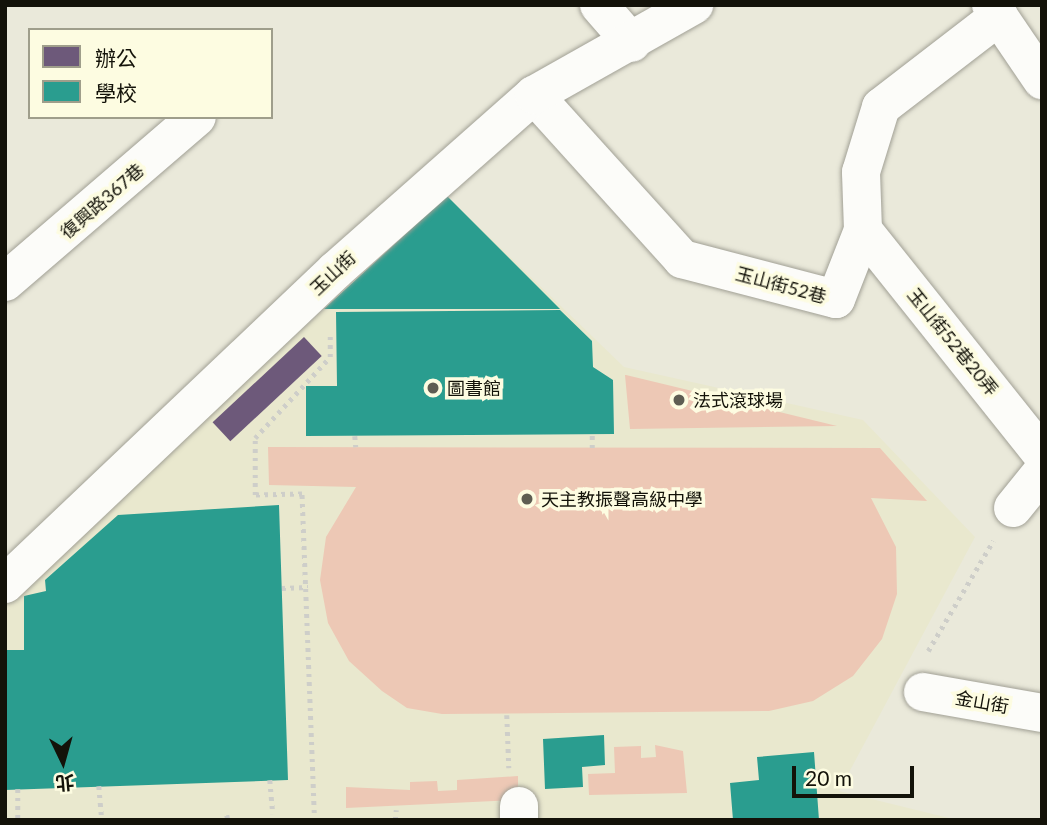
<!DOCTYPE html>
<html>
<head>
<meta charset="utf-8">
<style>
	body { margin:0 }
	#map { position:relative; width:1047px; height:825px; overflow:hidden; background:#eae9da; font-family:Lato,"Noto Sans TC",sans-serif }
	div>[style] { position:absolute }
	.built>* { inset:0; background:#e9e8ce }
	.green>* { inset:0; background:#edc8b5 }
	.offices>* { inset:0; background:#6d597a; transform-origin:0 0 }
	.schools>* { inset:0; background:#2a9d8f }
	.path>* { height:4.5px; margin-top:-2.25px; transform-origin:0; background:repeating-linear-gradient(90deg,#cecec9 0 3.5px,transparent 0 8.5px) }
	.roads { filter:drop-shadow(0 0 2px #a1a095) drop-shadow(0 0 2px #a1a095) }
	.minor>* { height:38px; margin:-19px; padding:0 19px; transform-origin:19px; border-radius:19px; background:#fcfcf9 }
	.dots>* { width:19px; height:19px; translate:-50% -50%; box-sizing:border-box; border:4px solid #fdfce1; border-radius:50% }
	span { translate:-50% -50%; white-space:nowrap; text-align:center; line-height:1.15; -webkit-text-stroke:7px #fdfce1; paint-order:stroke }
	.street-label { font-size:18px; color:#131209 }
	.poi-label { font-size:18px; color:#131209 }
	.left { translate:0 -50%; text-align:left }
	.frame { position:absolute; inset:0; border:7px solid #131209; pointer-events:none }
	.legend { position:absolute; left:28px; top:28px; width:245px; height:91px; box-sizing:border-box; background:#fdfce1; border:2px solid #9f9e8b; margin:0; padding:9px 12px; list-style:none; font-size:21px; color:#131209 }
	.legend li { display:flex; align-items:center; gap:14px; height:35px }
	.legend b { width:35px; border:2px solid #9f9e8b }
	.north { position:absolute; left:28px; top:727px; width:70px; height:70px; -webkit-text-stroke:5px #fdfce1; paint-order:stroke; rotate:175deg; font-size:19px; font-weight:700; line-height:28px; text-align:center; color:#131209 }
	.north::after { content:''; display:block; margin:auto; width:24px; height:32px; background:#131209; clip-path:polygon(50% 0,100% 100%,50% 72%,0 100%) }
	.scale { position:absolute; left:792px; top:766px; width:122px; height:32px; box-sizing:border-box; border:4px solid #131209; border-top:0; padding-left:9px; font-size:21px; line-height:24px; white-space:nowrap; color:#131209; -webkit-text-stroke:5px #fdfce1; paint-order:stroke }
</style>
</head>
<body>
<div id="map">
	<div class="built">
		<div style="clip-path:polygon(447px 196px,624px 367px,863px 420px,975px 537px,839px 791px,957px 820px,5px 820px,5px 602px)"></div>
	</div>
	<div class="green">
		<div style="clip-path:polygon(625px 375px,626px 375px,837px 426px,630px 429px)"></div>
		<div style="clip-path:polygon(268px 447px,880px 448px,927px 501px,871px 498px,896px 547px,897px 594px,882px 639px,853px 676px,813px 701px,769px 711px,442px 714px,407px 708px,382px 691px,349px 661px,328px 623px,320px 580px,326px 537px,356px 487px,269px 485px)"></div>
		<div style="clip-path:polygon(655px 745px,683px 751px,687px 793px,589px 795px,588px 774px,615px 773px,614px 747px,641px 746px,641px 758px,656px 757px)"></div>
		<div style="clip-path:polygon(518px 776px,518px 800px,346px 808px,346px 787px,410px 790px,410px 782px,437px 781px,438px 791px,457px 790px,457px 780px)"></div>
	</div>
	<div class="offices">
		<div style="left:304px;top:337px;width:26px;height:125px;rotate:47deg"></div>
	</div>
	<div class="schools">
		<div style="clip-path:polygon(447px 196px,560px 309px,324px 309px)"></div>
		<div style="clip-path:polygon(560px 310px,592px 341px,593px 367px,613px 380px,614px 434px,306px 436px,306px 386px,337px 386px,336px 312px)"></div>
		<div style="clip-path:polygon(279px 505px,288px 780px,5px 790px,5px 650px,24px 650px,24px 596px,46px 591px,45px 580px,118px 515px)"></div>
		<div style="clip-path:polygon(604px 735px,605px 765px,582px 767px,583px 787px,545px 789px,543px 739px)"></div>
		<div style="clip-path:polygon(814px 752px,819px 820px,733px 820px,730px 783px,759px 780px,757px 757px)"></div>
	</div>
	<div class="path">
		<div style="left:355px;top:436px;width:11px;rotate:85deg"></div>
		<div style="left:592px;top:448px;width:14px;rotate:-90deg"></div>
		<div style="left:282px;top:588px;width:26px;rotate:-2deg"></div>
		<div style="left:928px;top:651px;width:128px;rotate:-59.4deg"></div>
		<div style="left:507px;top:715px;width:53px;rotate:87.8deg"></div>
		<div style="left:270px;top:780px;width:34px;rotate:85deg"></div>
		<div style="left:99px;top:786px;width:34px;rotate:85deg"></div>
		<div style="left:18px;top:789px;width:31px;rotate:90deg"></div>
		<div style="left:314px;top:813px;width:319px;rotate:-92.2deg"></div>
		<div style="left:302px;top:494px;width:47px;rotate:178.8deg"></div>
		<div style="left:255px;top:495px;width:57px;rotate:-90deg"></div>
		<div style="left:255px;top:438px;width:110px;rotate:-47.2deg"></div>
		<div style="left:330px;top:357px;width:25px;rotate:-90deg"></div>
		<div style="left:227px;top:815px;width:5px;rotate:79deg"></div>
		<div style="left:395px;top:820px;width:10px;rotate:-84deg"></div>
	</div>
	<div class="roads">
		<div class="minor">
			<div style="left:599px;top:5px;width:50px;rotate:49deg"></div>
			<div style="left:991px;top:5px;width:91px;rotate:55.8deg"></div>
			<div style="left:534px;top:95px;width:221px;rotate:47.9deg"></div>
			<div style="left:682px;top:259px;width:159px;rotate:14.6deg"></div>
			<div style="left:836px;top:299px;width:74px;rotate:-68.6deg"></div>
			<div style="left:863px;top:230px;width:58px;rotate:-92deg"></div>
			<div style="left:861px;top:172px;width:68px;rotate:-72.9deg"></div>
			<div style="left:881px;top:107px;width:149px;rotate:-37.6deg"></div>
			<div style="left:863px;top:230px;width:287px;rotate:51.4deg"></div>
			<div style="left:5px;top:282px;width:253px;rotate:-40.7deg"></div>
			<div style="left:1013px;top:508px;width:46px;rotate:-51.1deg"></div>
			<div style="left:5px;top:584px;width:456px;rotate:-43.5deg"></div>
			<div style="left:336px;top:270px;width:264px;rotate:-41.5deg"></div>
			<div style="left:534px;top:95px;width:184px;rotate:-29.4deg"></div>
			<div style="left:923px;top:692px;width:121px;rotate:10deg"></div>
			<div style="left:519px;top:806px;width:14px;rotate:90deg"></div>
		</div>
	</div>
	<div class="dots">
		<div style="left:433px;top:388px;background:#5e5d52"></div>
		<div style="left:679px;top:400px;background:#5e5d52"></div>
		<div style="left:527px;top:499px;background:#5e5d52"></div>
	</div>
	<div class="street-label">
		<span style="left:102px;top:201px;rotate:-41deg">復興路367巷</span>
		<span style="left:333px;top:273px;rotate:-43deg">玉山街</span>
		<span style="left:781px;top:285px;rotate:15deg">玉山街52巷</span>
		<span style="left:953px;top:342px;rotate:51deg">玉山街52巷20弄</span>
		<span style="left:982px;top:702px;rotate:10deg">金山街</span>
	</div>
	<div class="poi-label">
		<span class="left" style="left:447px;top:388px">圖書館</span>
		<span class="left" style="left:693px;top:400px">法式滾球場</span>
		<span class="left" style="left:541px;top:499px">天主教振聲高級中學</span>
	</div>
	<div class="frame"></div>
	<ul class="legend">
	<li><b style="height:19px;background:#6d597a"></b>辦公</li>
	<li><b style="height:19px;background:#2a9d8f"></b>學校</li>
	</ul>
	<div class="north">北</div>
	<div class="scale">20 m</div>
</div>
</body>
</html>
